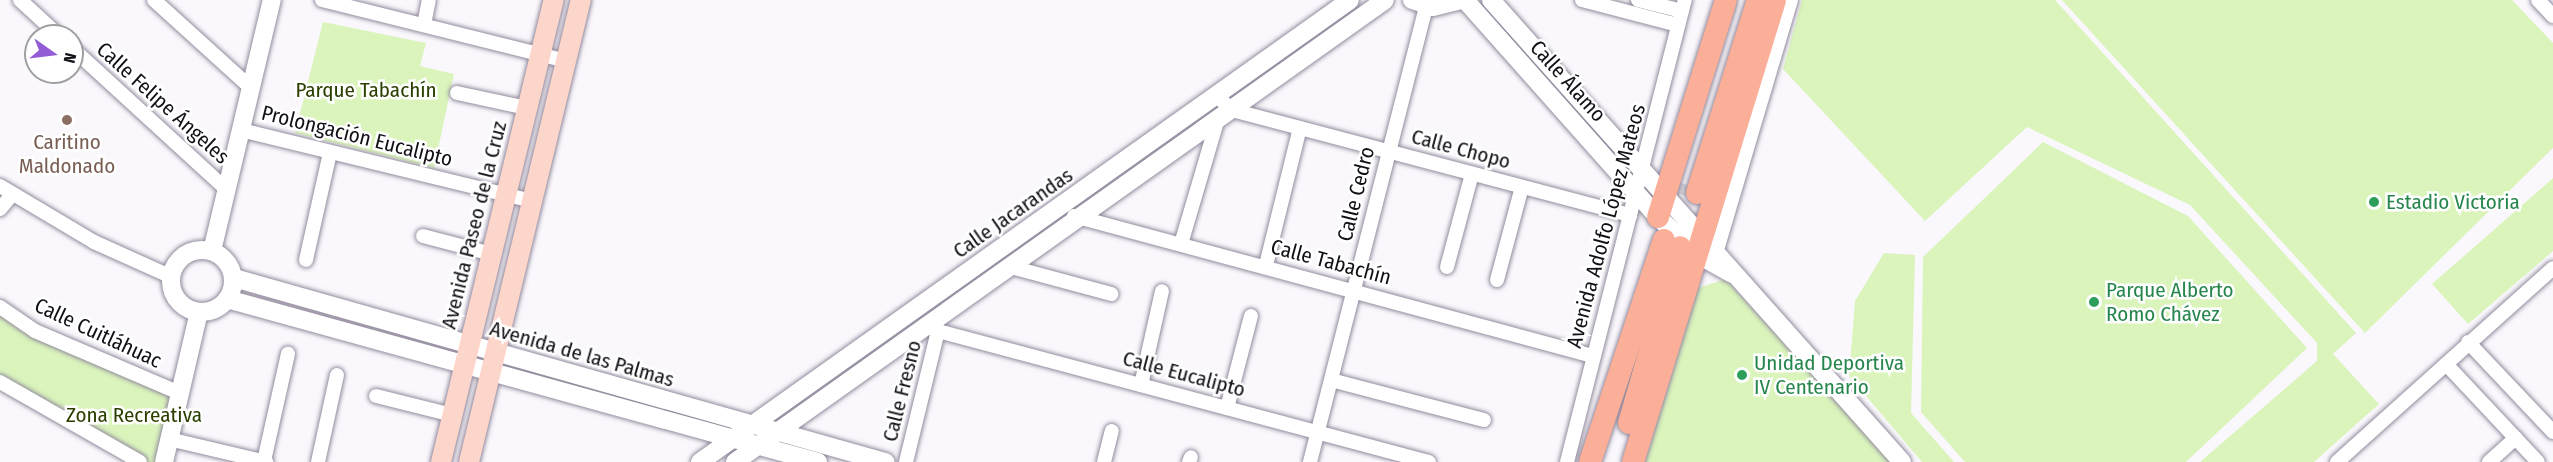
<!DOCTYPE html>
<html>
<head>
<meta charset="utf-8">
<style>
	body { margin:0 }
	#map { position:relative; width:2553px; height:462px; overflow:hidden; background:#faf8fc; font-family:"Fira Sans Condensed",sans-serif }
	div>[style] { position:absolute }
	.green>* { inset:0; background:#daf4bc }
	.primary-tunnel>* { height:22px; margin-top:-11px; transform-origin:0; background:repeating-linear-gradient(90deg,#d7d5da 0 22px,transparent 0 33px) }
	.roads { filter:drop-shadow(0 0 2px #938b9e) drop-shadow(0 0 2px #938b9e) }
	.minor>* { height:14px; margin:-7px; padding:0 7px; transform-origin:7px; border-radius:7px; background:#fff }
	.tertiary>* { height:18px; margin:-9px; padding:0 9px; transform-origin:9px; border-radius:9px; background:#fff }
	.tertiary>.ring { margin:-9px; padding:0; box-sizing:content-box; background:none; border:18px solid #fff; border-radius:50% }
	.secondary>* { height:20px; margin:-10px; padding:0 10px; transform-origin:10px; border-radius:10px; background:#fdd6cb }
	.primary>* { height:22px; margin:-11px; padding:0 11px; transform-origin:11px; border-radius:11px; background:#fbae98 }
	.dots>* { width:16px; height:16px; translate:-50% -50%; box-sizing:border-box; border:3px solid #fff; border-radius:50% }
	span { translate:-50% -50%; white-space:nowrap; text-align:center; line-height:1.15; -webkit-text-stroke:5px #fff; paint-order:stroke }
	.street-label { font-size:21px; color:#120f16 }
	.park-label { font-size:21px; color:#2a3f00 }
	.education-label { font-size:21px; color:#785e54 }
	.leisure-label { font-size:21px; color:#27864d }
	.left { translate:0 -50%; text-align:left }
	.north { position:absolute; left:24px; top:24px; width:60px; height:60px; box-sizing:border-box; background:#fff; border:2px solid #a09fa2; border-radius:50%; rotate:104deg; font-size:16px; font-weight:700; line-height:24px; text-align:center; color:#120f16 }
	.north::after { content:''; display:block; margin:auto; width:21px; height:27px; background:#915cd4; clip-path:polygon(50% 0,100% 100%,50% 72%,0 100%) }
</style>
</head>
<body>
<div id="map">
	<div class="green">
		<div style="clip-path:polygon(1802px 0,2055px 0,2356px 333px,2333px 354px,2379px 404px,2314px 462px,2200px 462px,2317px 361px,2317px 343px,2190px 205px,2027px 127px,1925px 221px,1783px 69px)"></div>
		<div style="clip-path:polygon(2062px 0,2512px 0,2553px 43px,2553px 148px,2365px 333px)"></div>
		<div style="clip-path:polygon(323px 22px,426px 43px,420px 66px,454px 74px,434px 168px,295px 133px)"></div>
		<div style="clip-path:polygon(2043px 142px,2188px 216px,2307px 348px,2186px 462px,1965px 462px,1921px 412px,1923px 257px)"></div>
		<div style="clip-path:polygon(2553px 178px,2553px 251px,2468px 324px,2432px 284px)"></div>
		<div style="clip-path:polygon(1884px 253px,1915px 255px,1911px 413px,1954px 462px,1922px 462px,1849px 376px,1855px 301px)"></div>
		<div style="clip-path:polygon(1726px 279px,1891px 462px,1645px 462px,1698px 288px)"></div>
		<div style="clip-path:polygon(0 307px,180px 393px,164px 462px,140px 462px,0 382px)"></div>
	</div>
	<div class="primary-tunnel">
		<div style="left:1668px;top:225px;width:44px;rotate:-72.8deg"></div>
	</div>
	<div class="roads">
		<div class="minor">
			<div style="left:20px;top:0;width:53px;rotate:42.7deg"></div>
			<div style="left:154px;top:0;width:131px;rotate:42.2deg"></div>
			<div style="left:322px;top:0;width:252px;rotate:14deg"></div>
			<div style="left:1582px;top:0;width:99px;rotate:14.6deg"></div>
			<div style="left:1638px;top:0;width:45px;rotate:14deg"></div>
			<div style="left:2538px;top:0;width:22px;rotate:47deg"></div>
			<div style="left:424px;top:25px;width:25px;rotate:-79deg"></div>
			<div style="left:72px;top:48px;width:209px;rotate:42.5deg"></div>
			<div style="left:457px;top:93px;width:72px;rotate:12.1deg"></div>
			<div style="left:1217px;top:96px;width:21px;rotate:43deg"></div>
			<div style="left:1232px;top:110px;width:412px;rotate:14.8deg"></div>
			<div style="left:241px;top:130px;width:300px;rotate:13.7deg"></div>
			<div style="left:0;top:186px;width:109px;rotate:30.8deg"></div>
			<div style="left:94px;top:242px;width:85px;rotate:24.2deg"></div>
			<div style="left:0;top:209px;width:17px;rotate:-50deg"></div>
			<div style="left:1074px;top:216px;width:538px;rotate:15.1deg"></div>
			<div style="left:423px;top:236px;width:71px;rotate:14.6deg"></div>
			<div style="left:1181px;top:244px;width:127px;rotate:-73.6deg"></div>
			<div style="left:306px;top:260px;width:110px;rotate:-77.4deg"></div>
			<div style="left:1714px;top:260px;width:271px;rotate:-73.5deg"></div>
			<div style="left:1266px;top:265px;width:141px;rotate:-76.1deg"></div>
			<div style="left:1011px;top:267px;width:104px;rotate:15.1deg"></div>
			<div style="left:1447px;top:267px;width:96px;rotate:-75deg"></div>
			<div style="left:1497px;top:280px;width:96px;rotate:-75deg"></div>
			<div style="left:0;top:307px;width:42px;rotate:34.4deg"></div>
			<div style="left:35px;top:331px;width:158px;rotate:23.2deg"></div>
			<div style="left:933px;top:321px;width:11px;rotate:63deg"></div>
			<div style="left:938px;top:331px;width:508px;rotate:14.94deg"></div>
			<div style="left:2468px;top:342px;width:124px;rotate:46.6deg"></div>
			<div style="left:2446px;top:364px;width:134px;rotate:46.8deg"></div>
			<div style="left:1331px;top:380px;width:158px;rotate:14.7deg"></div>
			<div style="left:0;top:382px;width:161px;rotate:29.7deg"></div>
			<div style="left:1141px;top:385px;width:96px;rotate:-77.4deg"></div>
			<div style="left:376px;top:396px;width:78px;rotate:14deg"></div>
			<div style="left:1227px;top:408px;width:95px;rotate:-75.4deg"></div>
			<div style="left:169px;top:439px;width:100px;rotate:13.3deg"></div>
			<div style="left:264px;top:461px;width:110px;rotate:-77.4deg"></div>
			<div style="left:318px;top:462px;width:89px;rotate:-77.7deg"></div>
			<div style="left:906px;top:462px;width:135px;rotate:-76.3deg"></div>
			<div style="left:1104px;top:462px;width:32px;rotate:-76deg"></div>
			<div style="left:1189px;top:462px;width:5px;rotate:-68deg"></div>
			<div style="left:1310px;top:462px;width:471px;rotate:-75.7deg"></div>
			<div style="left:1567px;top:462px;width:477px;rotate:-75.7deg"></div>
			<div style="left:2337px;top:462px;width:290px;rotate:-41.9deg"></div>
			<div style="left:2489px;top:462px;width:36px;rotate:-42deg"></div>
		</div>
		<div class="tertiary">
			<div style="left:1412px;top:0;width:22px;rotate:18deg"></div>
			<div style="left:1433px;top:7px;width:29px;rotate:-14deg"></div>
			<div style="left:1465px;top:0;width:290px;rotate:48.4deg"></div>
			<div style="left:1658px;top:217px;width:55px;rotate:43.5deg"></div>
			<div style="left:1698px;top:255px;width:39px;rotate:29deg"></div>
			<div style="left:1491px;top:0;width:618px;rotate:48.34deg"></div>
			<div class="ring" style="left:171px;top:250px;width:44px;height:44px"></div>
			<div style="left:212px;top:251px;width:258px;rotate:-76.6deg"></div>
			<div style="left:234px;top:278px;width:677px;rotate:15.78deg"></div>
			<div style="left:227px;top:299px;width:613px;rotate:15.42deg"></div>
			<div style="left:164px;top:462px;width:154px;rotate:-76.9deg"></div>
			<div style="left:700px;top:462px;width:797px;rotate:-35.4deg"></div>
			<div style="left:735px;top:462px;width:797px;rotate:-35.4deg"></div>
		</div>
		<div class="secondary">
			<div style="left:441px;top:462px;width:476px;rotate:-76.3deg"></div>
			<div style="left:469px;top:462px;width:475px;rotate:-76.4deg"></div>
		</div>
		<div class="primary">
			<div style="left:1697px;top:193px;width:202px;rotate:-72.5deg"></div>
			<div style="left:1658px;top:217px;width:227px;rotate:-72.6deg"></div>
			<div style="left:1629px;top:423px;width:183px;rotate:-73.8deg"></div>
			<div style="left:1590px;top:462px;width:234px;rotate:-71.6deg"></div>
			<div style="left:1633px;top:462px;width:483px;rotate:-72.9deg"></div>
		</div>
	</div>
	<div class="dots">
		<div style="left:67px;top:120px;background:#8d6e63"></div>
		<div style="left:2374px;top:202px;background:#2e9e5b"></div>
		<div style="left:2094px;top:302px;background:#2e9e5b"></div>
		<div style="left:1742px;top:375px;background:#2e9e5b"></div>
	</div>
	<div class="street-label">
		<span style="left:1568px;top:81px;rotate:48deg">Calle Álamo</span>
		<span style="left:163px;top:103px;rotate:42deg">Calle Felipe Ángeles</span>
		<span style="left:357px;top:136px;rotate:14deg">Prolongación Eucalipto</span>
		<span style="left:1461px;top:149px;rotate:15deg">Calle Chopo</span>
		<span style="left:1356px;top:194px;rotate:-76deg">Calle Cedro</span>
		<span style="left:1013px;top:213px;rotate:-35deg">Calle Jacarandas</span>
		<span style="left:474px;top:225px;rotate:-76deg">Avenida Paseo de la Cruz</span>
		<span style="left:1606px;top:226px;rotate:-75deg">Avenida Adolfo López Mateos</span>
		<span style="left:1331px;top:262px;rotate:15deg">Calle Tabachín</span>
		<span style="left:98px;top:333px;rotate:25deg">Calle Cuitláhuac</span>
		<span style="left:582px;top:354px;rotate:16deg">Avenida de las Palmas</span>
		<span style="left:1184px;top:374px;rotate:15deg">Calle Eucalipto</span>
		<span style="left:902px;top:391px;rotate:-76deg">Calle Fresno</span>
	</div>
	<div class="park-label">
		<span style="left:366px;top:90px">Parque Tabachín</span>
		<span style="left:134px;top:415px">Zona Recreativa</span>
	</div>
	<div class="education-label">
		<span style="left:67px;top:154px">Caritino<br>Maldonado</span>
	</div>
	<div class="leisure-label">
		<span class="left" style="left:2386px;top:202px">Estadio Victoria</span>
		<span class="left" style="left:2106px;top:302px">Parque Alberto<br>Romo Chávez</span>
		<span class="left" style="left:1754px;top:375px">Unidad Deportiva<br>IV Centenario</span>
	</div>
	<div class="north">N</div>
</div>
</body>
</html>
